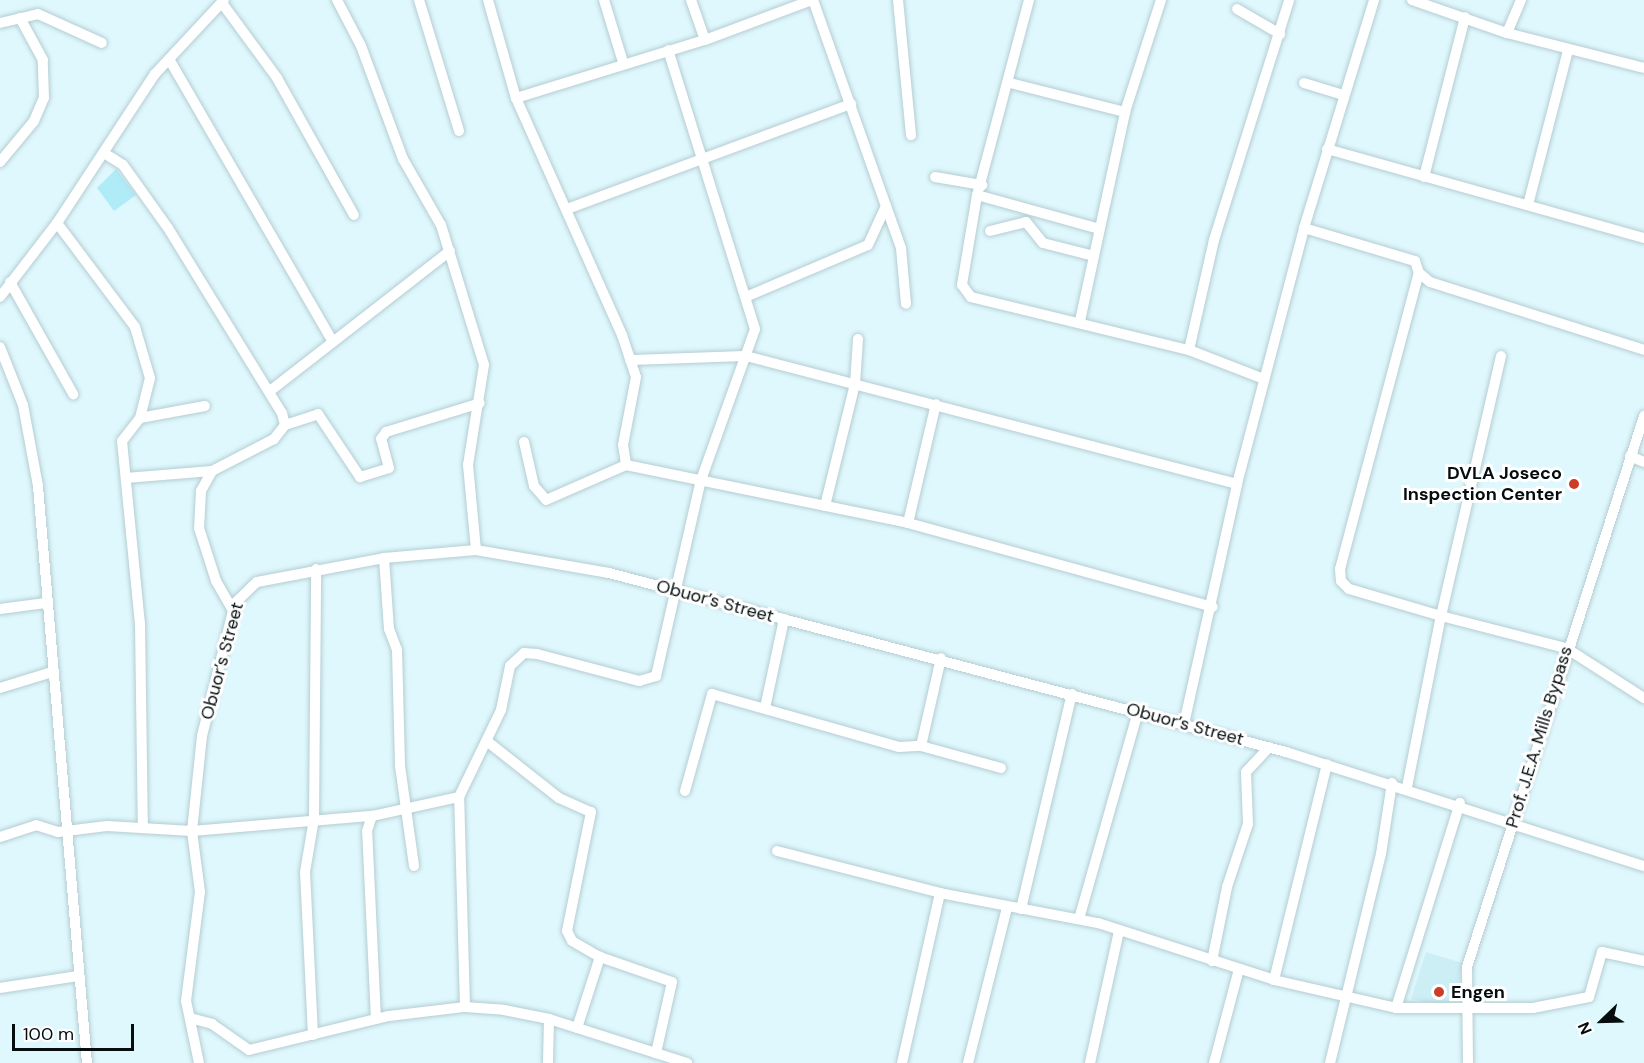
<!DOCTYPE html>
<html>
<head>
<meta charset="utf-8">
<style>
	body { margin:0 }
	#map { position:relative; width:1644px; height:1063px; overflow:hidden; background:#dff8fd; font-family:"DM Sans",sans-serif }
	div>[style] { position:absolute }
	.built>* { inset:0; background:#cceef5 }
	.green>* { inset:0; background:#afecf8 }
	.roads { filter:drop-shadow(0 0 2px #b4cdd2) drop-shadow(0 0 2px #b4cdd2) }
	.minor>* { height:10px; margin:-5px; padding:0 5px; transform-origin:5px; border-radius:5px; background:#fff }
	.dots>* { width:16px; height:16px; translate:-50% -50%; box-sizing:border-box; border:3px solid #fff; border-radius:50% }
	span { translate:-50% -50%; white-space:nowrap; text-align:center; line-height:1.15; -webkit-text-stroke:6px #fff; paint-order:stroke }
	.poi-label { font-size:18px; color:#050d0f; font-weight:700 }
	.right { translate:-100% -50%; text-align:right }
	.left { translate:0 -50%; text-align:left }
	.street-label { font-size:18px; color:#050d0f }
	.north { position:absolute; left:1572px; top:991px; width:60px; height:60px; -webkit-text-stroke:4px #fff; paint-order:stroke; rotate:247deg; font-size:16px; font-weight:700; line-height:24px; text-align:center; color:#050d0f }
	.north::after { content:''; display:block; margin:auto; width:21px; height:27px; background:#050d0f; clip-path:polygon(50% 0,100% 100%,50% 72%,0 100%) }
	.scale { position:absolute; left:12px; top:1024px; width:122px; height:27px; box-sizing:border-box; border:3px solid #050d0f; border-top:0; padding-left:8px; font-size:18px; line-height:21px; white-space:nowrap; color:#050d0f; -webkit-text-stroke:4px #fff; paint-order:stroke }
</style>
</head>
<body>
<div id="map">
	<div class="built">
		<div style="clip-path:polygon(1426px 952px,1462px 963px,1455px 1008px,1411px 999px)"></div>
	</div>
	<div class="green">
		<div style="clip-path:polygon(116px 169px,136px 195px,114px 211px,97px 188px)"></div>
	</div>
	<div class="roads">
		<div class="minor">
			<div style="left:337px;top:0;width:52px;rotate:62.4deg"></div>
			<div style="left:361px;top:46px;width:121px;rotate:69.6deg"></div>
			<div style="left:403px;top:159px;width:76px;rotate:60.1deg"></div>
			<div style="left:441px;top:225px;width:146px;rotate:72.9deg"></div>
			<div style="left:484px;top:365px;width:101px;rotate:99.1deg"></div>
			<div style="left:468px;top:465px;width:85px;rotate:84.6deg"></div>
			<div style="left:419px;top:0;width:137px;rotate:73deg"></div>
			<div style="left:488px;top:0;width:102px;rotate:74.1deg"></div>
			<div style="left:516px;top:98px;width:260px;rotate:65.9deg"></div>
			<div style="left:622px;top:335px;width:44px;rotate:71.6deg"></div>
			<div style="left:636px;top:377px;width:69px;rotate:100.8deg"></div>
			<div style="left:623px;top:445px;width:20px;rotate:81deg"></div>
			<div style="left:626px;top:465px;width:288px;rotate:11.6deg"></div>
			<div style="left:908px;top:523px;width:316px;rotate:15.4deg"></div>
			<div style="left:604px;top:0;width:65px;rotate:73deg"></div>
			<div style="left:691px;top:0;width:42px;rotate:70.7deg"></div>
			<div style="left:898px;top:0;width:136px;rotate:84.5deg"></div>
			<div style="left:1029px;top:0;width:202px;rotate:104.9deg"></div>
			<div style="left:977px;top:195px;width:91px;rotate:99.5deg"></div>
			<div style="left:962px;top:285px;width:15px;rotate:53deg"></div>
			<div style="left:971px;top:297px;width:224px;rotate:13.7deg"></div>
			<div style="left:1189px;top:350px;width:80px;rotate:21.1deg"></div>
			<div style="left:1412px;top:0;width:101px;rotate:19.2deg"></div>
			<div style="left:1507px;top:33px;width:141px;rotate:14.3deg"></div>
			<div style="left:222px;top:3px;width:93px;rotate:53.7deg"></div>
			<div style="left:277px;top:78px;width:157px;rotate:60.7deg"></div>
			<div style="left:1237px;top:9px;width:50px;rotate:30.2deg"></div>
			<div style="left:0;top:23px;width:39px;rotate:-13deg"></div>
			<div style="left:38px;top:14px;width:70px;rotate:24.4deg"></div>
			<div style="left:1507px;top:33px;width:36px;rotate:-67deg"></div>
			<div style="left:169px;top:59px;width:325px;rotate:59.9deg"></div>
			<div style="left:1010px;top:83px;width:119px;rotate:14.2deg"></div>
			<div style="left:1304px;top:83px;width:41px;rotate:17.1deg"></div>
			<div style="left:516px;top:98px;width:198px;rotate:-17.1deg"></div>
			<div style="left:705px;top:40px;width:114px;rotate:-20.5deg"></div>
			<div style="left:1327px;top:149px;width:329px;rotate:15.7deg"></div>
			<div style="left:104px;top:153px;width:22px;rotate:32deg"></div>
			<div style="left:123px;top:165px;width:77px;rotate:54.5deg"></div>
			<div style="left:168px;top:228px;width:217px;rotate:58.4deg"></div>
			<div style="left:282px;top:413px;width:12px;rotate:76deg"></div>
			<div style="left:285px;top:425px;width:18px;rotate:128deg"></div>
			<div style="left:274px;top:439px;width:70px;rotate:152.7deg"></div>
			<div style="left:212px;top:471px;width:23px;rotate:119deg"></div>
			<div style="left:201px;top:491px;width:37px;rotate:93deg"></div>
			<div style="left:199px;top:528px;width:56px;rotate:72.2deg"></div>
			<div style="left:216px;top:581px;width:34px;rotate:60deg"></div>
			<div style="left:0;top:162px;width:53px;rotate:-50.3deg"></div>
			<div style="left:34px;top:121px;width:25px;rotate:-67deg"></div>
			<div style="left:44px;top:98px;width:38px;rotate:-92deg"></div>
			<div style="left:43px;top:60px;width:48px;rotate:-118.7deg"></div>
			<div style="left:935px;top:177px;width:48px;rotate:9.7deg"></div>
			<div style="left:1424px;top:177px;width:165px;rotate:-75.6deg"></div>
			<div style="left:977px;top:195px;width:123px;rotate:15.5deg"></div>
			<div style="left:1528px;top:205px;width:160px;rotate:-75.5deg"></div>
			<div style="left:886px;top:206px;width:45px;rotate:70.3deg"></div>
			<div style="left:901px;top:248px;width:56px;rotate:84.9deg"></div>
			<div style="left:567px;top:209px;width:303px;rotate:-20.3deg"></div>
			<div style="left:57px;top:223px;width:130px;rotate:53.1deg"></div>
			<div style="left:135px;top:327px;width:53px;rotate:73.6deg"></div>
			<div style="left:150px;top:378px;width:41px;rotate:104deg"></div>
			<div style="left:140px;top:418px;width:29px;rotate:128deg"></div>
			<div style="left:122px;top:441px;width:183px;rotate:84.4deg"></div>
			<div style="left:140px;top:623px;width:205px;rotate:89.2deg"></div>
			<div style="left:1304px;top:228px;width:116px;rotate:16.6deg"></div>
			<div style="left:1415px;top:261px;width:13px;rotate:72deg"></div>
			<div style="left:990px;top:231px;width:37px;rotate:-14deg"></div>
			<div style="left:1026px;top:222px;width:27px;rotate:51deg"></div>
			<div style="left:1043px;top:243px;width:49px;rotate:14.3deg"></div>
			<div style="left:10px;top:282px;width:129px;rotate:60.6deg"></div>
			<div style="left:748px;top:296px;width:130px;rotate:-23deg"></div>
			<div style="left:868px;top:245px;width:43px;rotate:-65.2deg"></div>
			<div style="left:886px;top:206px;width:219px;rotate:-109.5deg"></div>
			<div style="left:0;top:297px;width:93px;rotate:-52.4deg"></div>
			<div style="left:57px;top:223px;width:178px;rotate:-56.7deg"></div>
			<div style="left:155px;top:74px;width:101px;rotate:-47deg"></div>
			<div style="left:1080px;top:321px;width:214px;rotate:-77.8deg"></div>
			<div style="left:1125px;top:112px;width:118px;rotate:-72.2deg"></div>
			<div style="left:0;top:347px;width:62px;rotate:68.4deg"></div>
			<div style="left:23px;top:405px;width:82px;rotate:79.5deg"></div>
			<div style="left:38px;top:486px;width:579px;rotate:85.15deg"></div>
			<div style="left:1189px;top:350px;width:113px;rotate:-77.2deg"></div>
			<div style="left:1214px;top:240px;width:251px;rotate:-72.6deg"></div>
			<div style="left:1501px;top:356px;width:267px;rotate:103deg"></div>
			<div style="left:1441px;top:616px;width:96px;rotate:-163.6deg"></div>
			<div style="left:1349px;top:589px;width:11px;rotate:-135deg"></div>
			<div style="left:1341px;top:581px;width:12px;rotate:-95deg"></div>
			<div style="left:1340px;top:569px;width:306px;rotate:-75.1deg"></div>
			<div style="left:1419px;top:273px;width:14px;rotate:39deg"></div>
			<div style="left:1430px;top:282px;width:225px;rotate:17.6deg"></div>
			<div style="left:630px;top:360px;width:116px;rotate:-2deg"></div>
			<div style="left:746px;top:356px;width:507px;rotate:14.61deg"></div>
			<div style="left:270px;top:391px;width:228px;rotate:-37.9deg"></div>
			<div style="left:140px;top:418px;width:66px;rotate:-10.5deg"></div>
			<div style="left:285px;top:425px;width:35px;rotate:-18deg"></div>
			<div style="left:318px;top:414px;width:76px;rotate:56.3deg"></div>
			<div style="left:360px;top:477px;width:30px;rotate:-17deg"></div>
			<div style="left:389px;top:468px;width:30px;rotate:-105deg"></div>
			<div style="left:381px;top:439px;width:9px;rotate:-54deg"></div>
			<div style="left:386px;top:432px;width:98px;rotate:-17.1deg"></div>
			<div style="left:524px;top:442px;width:45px;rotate:77.2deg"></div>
			<div style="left:534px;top:486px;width:18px;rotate:49deg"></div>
			<div style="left:546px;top:500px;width:87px;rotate:-23.6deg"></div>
			<div style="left:1630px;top:456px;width:15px;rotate:23deg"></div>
			<div style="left:126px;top:478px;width:86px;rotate:-4.7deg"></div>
			<div style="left:825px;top:506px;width:126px;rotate:-76.2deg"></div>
			<div style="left:855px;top:384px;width:45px;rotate:-86.2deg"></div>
			<div style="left:908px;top:523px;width:122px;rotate:-76.8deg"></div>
			<div style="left:384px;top:558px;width:71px;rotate:86deg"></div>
			<div style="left:389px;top:629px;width:22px;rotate:69deg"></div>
			<div style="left:397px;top:650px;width:116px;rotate:88.5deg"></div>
			<div style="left:400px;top:766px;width:101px;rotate:82deg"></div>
			<div style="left:0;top:609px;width:46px;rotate:-7.4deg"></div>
			<div style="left:0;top:688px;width:54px;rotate:-17.1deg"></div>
			<div style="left:765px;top:708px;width:91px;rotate:-77.9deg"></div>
			<div style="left:1184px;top:724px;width:246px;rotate:-77.5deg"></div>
			<div style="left:1237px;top:484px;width:265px;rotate:-75.3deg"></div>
			<div style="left:1304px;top:228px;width:239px;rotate:-72.9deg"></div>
			<div style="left:488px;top:742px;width:90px;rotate:38.3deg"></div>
			<div style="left:559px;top:798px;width:35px;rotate:24deg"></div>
			<div style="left:591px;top:812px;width:121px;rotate:101.4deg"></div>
			<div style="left:567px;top:931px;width:11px;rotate:63deg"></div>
			<div style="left:572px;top:941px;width:32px;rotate:30deg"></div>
			<div style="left:600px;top:957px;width:76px;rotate:19.1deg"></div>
			<div style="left:672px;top:982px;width:73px;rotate:102.7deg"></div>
			<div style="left:921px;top:746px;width:90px;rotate:-77.2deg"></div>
			<div style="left:1407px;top:787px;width:174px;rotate:-78.8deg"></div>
			<div style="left:1441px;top:616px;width:129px;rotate:14.4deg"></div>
			<div style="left:1566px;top:648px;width:93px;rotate:32.7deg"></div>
			<div style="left:685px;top:791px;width:101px;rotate:-74.4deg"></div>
			<div style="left:712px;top:694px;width:194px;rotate:15.8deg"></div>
			<div style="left:899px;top:747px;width:22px;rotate:-3deg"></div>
			<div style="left:921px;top:746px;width:83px;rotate:15.4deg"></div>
			<div style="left:0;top:837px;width:38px;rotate:-18deg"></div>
			<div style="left:36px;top:825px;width:23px;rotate:18deg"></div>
			<div style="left:58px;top:832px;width:49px;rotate:-7deg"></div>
			<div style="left:107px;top:826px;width:85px;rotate:3.4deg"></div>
			<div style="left:192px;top:831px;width:181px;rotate:-4.8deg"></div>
			<div style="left:777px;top:851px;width:168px;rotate:14.4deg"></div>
			<div style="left:940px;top:893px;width:161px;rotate:10.8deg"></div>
			<div style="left:1098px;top:923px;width:185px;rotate:17.9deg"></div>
			<div style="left:1274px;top:980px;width:125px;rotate:12.9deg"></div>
			<div style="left:1396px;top:1008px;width:137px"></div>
			<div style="left:1533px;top:1008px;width:57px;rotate:-11.1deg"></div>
			<div style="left:1589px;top:997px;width:47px;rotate:-73.9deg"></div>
			<div style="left:1602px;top:952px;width:43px;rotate:12.1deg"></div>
			<div style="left:1021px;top:909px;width:221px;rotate:-76.7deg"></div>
			<div style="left:1079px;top:919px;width:215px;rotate:-74.1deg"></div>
			<div style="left:1212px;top:961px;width:76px;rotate:-78.5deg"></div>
			<div style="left:1227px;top:887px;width:66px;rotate:-71.6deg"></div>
			<div style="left:1248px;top:824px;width:52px;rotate:-92.2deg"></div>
			<div style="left:1246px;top:772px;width:34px;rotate:-47deg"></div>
			<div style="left:1274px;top:980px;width:222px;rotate:-76.2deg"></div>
			<div style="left:0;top:988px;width:79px;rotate:-8.7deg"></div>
			<div style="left:465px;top:1007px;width:210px;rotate:-91.6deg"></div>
			<div style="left:459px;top:797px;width:97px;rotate:-64.2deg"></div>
			<div style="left:501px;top:710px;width:45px;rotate:-78.4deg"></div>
			<div style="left:510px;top:666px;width:19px;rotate:-43deg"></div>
			<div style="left:524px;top:653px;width:13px;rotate:4deg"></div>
			<div style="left:537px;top:654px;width:106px;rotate:14.8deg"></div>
			<div style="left:639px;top:681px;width:18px;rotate:-16deg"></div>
			<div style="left:656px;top:676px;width:201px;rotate:-77.1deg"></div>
			<div style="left:701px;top:480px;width:160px;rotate:-70.3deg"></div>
			<div style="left:755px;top:329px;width:292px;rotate:-107.3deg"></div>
			<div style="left:1396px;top:1008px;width:215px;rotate:-72.7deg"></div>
			<div style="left:190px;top:1018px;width:23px;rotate:15deg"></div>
			<div style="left:212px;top:1024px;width:45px;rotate:35.1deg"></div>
			<div style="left:249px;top:1050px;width:144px;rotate:-13.7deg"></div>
			<div style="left:389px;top:1016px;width:77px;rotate:-6.8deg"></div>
			<div style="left:465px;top:1007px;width:39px;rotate:4deg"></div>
			<div style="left:504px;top:1010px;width:46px;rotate:11.3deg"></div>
			<div style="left:549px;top:1019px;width:145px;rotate:17.7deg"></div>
			<div style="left:376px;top:1019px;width:188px;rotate:-92.7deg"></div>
			<div style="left:367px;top:831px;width:16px;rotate:-72deg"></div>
			<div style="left:372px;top:816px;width:89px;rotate:-12.3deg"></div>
			<div style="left:577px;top:1028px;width:75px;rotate:-72.1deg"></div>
			<div style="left:313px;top:1035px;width:163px;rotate:-92.8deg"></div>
			<div style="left:305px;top:872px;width:54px;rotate:-80.4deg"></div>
			<div style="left:314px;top:819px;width:250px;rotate:-89.5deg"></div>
			<div style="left:199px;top:1063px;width:63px;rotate:-101.8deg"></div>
			<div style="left:186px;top:1001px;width:110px;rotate:-82.7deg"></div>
			<div style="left:200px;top:892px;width:62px;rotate:-97.5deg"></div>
			<div style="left:192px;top:831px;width:96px;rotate:-84deg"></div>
			<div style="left:202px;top:736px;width:137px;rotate:-76.1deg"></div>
			<div style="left:235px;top:603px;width:30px;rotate:-44deg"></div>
			<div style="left:257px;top:582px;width:129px;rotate:-10.7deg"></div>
			<div style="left:384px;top:558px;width:92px;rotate:-5deg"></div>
			<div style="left:476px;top:550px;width:135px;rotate:9.8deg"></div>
			<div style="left:609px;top:573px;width:700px;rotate:14.81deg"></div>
			<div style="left:1286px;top:752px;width:376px;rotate:17.7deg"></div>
			<div style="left:548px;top:1063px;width:44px;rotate:-88.7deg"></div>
			<div style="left:902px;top:1063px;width:174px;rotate:-77.4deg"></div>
			<div style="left:968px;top:1063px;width:160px;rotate:-75.9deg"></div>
			<div style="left:1090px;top:1063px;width:135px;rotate:-77.6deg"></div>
			<div style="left:1214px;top:1063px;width:97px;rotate:-75.1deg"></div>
			<div style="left:1330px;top:1063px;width:215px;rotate:-76.3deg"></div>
			<div style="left:1381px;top:854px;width:72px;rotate:-81.2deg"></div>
			<div style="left:1468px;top:1063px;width:96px;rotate:-90.6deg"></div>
			<div style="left:1467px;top:967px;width:579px;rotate:-72.19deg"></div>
		</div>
	</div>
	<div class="dots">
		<div style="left:1574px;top:484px;background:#c93d29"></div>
		<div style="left:1439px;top:992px;background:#c93d29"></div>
	</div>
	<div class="poi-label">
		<span class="right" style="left:1562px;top:484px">DVLA Joseco<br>Inspection Center</span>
		<span class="left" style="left:1451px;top:992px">Engen</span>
	</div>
	<div class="street-label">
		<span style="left:715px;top:601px;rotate:15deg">Obuor’s Street</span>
		<span style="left:222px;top:661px;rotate:-75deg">Obuor’s Street</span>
		<span style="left:1185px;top:724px;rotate:15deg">Obuor’s Street</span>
		<span style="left:1539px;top:737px;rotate:-73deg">Prof. J.E.A. Mills Bypass</span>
	</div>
	<div class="north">N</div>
	<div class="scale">100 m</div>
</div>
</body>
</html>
